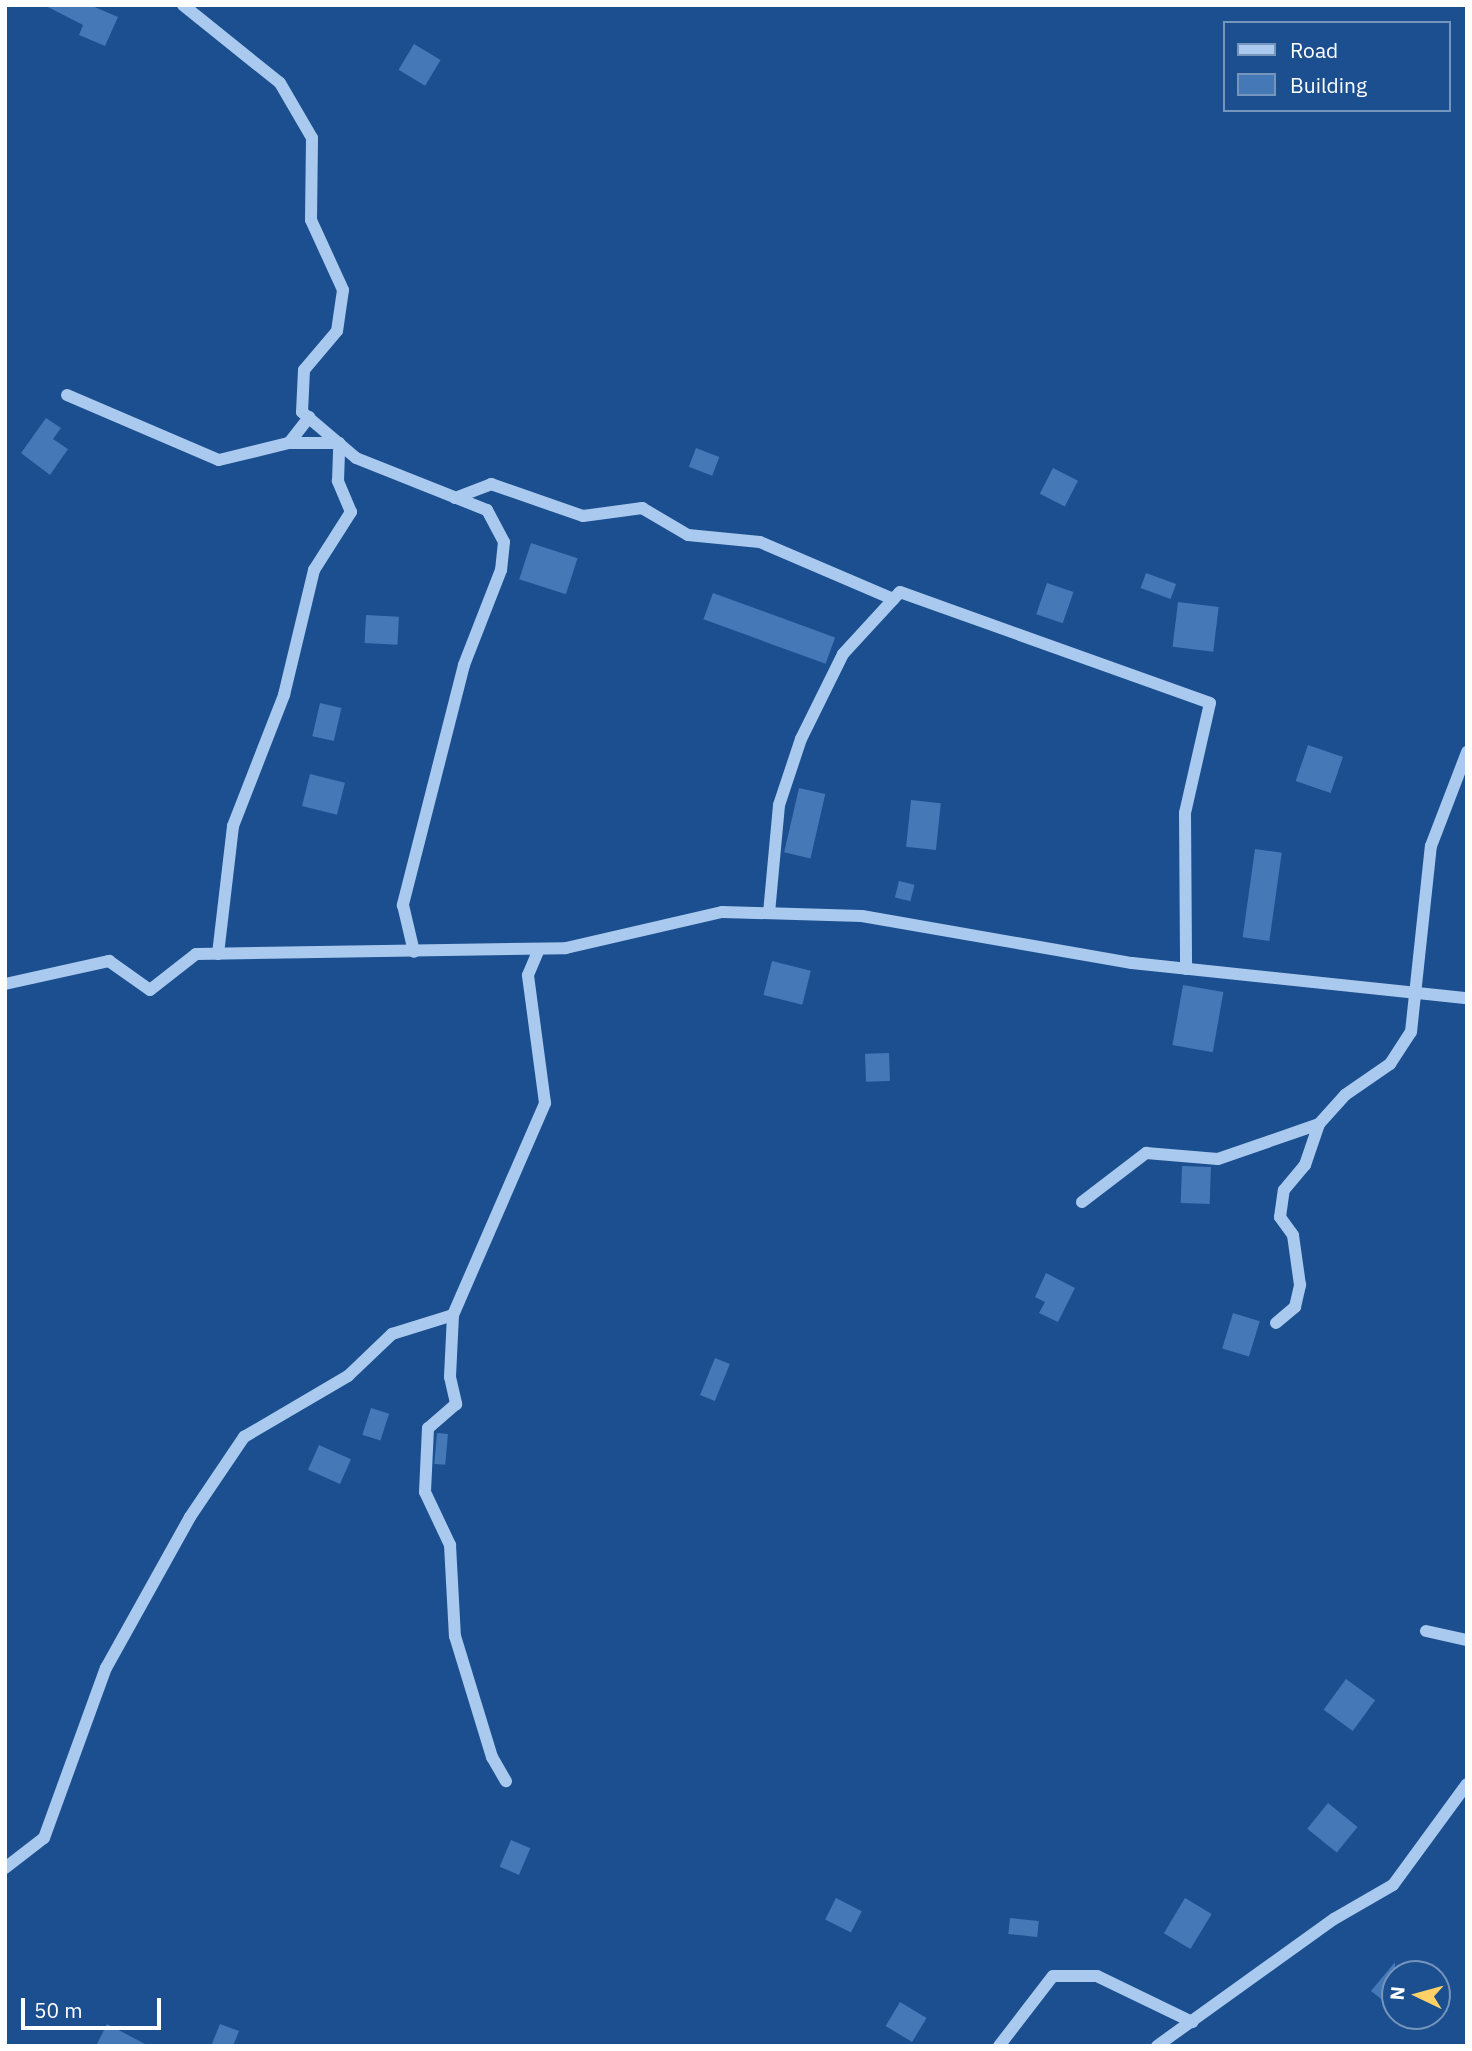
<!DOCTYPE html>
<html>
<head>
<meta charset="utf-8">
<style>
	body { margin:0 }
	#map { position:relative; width:1472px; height:2051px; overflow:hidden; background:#1b4f8f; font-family:"IBM Plex Sans",sans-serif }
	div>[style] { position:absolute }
	.building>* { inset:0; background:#4478b7; transform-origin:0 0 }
	.minor>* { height:12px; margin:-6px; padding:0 6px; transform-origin:6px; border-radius:6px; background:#a9c9ee }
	span { translate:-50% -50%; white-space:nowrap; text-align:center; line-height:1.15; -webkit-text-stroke:5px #1b4f8f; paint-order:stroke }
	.frame { position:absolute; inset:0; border:7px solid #fff; pointer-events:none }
	.legend { position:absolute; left:1223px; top:21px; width:228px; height:91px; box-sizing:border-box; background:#1b4f8f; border:2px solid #7695bc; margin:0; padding:9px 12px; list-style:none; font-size:21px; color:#fff }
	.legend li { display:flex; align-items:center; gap:14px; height:35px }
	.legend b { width:35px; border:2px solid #7695bc }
	.north { position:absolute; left:1381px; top:1960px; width:70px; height:70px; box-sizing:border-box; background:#1b4f8f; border:2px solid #7695bc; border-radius:50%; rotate:275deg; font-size:19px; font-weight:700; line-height:28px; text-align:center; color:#fff }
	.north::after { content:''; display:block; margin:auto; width:24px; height:32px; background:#ffd166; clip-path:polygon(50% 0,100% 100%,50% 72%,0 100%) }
	.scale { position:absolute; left:21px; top:1998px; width:140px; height:32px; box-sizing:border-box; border:4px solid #fff; border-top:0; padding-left:9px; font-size:21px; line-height:24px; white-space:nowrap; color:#fff; -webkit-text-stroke:5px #1b4f8f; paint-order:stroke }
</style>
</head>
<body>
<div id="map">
	<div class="building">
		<div style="clip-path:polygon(44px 5px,90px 5px,118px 17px,105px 46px,79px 35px,83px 25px)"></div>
		<div style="left:414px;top:44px;width:31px;height:30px;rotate:31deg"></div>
		<div style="clip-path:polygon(46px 418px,61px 428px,53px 439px,68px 449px,50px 475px,21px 453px)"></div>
		<div style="left:696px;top:448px;width:25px;height:20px;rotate:21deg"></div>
		<div style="left:1053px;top:468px;width:28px;height:29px;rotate:27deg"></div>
		<div style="left:531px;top:543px;width:49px;height:38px;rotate:18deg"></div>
		<div style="left:1146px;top:573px;width:32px;height:16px;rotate:20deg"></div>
		<div style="left:1047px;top:583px;width:28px;height:33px;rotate:19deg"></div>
		<div style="left:713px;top:593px;width:130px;height:28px;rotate:20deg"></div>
		<div style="left:1178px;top:602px;width:41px;height:45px;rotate:7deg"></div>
		<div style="left:366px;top:615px;width:33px;height:28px;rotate:3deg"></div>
		<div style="left:320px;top:703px;width:22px;height:34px;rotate:13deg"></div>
		<div style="left:1308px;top:745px;width:37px;height:38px;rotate:19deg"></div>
		<div style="left:310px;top:774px;width:36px;height:33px;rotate:14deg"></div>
		<div style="left:799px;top:788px;width:27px;height:66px;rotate:13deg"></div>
		<div style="left:911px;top:800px;width:30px;height:47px;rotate:6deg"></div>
		<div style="left:1255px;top:849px;width:27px;height:89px;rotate:8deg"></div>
		<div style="left:899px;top:881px;width:16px;height:17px;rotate:14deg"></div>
		<div style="left:772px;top:961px;width:40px;height:35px;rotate:14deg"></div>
		<div style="left:1183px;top:985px;width:41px;height:61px;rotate:10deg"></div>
		<div style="left:889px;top:1053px;width:28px;height:24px;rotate:88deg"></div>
		<div style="left:1182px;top:1166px;width:29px;height:37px;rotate:2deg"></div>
		<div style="clip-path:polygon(1046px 1273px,1075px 1288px,1058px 1322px,1039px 1313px,1045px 1302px,1035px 1297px)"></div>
		<div style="left:1233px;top:1313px;width:28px;height:37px;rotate:17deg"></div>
		<div style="left:715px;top:1358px;width:16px;height:40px;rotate:22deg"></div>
		<div style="left:371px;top:1408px;width:19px;height:28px;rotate:18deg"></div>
		<div style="left:437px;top:1433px;width:11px;height:31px;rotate:5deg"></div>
		<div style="left:319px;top:1445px;width:35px;height:27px;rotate:24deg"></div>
		<div style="left:1346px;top:1679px;width:36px;height:38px;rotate:36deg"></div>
		<div style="left:1328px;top:1803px;width:38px;height:33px;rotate:39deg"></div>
		<div style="left:511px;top:1840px;width:21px;height:29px;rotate:23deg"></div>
		<div style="left:836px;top:1898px;width:29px;height:24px;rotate:27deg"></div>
		<div style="left:1185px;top:1898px;width:31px;height:41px;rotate:31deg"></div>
		<div style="left:1010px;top:1918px;width:29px;height:16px;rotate:6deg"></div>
		<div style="clip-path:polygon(1395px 1962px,1395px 2010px,1371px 1991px)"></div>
		<div style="left:900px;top:2002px;width:31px;height:28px;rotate:31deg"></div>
		<div style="clip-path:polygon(107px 2024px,149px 2046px,96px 2046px)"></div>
		<div style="clip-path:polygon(220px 2024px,239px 2031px,233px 2046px,211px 2046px)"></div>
	</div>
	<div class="minor">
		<div style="left:183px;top:5px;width:124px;rotate:38.8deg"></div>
		<div style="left:280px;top:83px;width:64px;rotate:59.8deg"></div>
		<div style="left:312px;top:138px;width:82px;rotate:90.7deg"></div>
		<div style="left:311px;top:220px;width:77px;rotate:65.4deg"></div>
		<div style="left:343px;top:290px;width:41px;rotate:98.3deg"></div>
		<div style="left:337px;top:331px;width:51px;rotate:130.2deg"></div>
		<div style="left:304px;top:370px;width:42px;rotate:92.7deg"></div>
		<div style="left:302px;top:412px;width:71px;rotate:40.4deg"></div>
		<div style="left:356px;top:458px;width:141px;rotate:21.7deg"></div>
		<div style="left:487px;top:510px;width:36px;rotate:62deg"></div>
		<div style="left:504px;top:542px;width:28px;rotate:96deg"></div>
		<div style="left:501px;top:570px;width:102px;rotate:111.3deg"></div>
		<div style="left:464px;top:665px;width:248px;rotate:104.3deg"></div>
		<div style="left:403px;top:905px;width:48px;rotate:76.8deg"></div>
		<div style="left:67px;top:395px;width:165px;rotate:23.2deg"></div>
		<div style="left:219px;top:460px;width:72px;rotate:-13.7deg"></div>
		<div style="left:455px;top:498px;width:39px;rotate:-21deg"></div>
		<div style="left:491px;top:484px;width:97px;rotate:19.2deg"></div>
		<div style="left:583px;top:516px;width:60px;rotate:-7.7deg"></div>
		<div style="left:642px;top:508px;width:53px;rotate:30.4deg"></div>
		<div style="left:688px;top:535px;width:72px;rotate:5.6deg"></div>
		<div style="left:760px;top:542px;width:145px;rotate:23.2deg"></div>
		<div style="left:769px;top:913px;width:108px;rotate:-84.7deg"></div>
		<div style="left:779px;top:805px;width:70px;rotate:-71.6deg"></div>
		<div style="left:801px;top:739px;width:95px;rotate:-63.7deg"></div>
		<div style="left:843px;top:654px;width:84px;rotate:-47.4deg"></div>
		<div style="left:900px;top:592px;width:329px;rotate:19.7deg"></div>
		<div style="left:1210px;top:703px;width:113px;rotate:102.8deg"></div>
		<div style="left:1185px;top:813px;width:156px;rotate:89.6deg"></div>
		<div style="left:218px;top:954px;width:129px;rotate:-83.3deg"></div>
		<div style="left:233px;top:826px;width:141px;rotate:-68.7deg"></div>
		<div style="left:284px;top:695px;width:129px;rotate:-76.5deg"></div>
		<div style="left:314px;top:570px;width:69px;rotate:-57.5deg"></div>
		<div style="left:351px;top:512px;width:34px;rotate:-113deg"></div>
		<div style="left:338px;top:481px;width:38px;rotate:-88deg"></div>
		<div style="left:339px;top:443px;width:50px;rotate:180deg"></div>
		<div style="left:289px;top:443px;width:33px;rotate:-52deg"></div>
		<div style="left:5px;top:984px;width:107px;rotate:-12.5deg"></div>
		<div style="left:109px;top:961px;width:50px;rotate:35.3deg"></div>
		<div style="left:150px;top:990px;width:58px;rotate:-38deg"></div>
		<div style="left:196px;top:954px;width:370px;rotate:-0.9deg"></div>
		<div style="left:566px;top:948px;width:160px;rotate:-13deg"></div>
		<div style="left:722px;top:912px;width:140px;rotate:1.6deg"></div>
		<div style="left:862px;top:916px;width:274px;rotate:9.9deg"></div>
		<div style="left:1132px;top:963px;width:337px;rotate:6deg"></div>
		<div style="left:1082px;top:1202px;width:81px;rotate:-37.4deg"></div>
		<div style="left:1146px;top:1153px;width:72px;rotate:4.8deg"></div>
		<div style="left:1218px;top:1159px;width:107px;rotate:-19.1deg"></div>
		<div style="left:453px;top:1315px;width:62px;rotate:92.8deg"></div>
		<div style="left:450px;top:1377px;width:28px;rotate:77deg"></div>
		<div style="left:456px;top:1404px;width:37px;rotate:139deg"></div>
		<div style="left:428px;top:1428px;width:64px;rotate:92.7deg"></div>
		<div style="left:425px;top:1492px;width:59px;rotate:64.7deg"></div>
		<div style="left:450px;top:1545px;width:91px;rotate:86.9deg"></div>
		<div style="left:455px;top:1636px;width:127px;rotate:73deg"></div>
		<div style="left:492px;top:1757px;width:28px;rotate:60deg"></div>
		<div style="left:1276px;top:1323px;width:25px;rotate:-40deg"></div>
		<div style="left:1295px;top:1307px;width:23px;rotate:-77deg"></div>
		<div style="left:1300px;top:1285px;width:50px;rotate:-98deg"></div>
		<div style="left:1293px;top:1235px;width:22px;rotate:-126deg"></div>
		<div style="left:1280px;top:1217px;width:27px;rotate:-82deg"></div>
		<div style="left:1284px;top:1190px;width:33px;rotate:-50deg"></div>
		<div style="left:1305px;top:1165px;width:43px;rotate:-71.1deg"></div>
		<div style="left:1319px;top:1124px;width:39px;rotate:-48deg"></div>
		<div style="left:1345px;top:1095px;width:55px;rotate:-34.6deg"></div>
		<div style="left:1390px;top:1064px;width:38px;rotate:-57deg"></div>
		<div style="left:1411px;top:1032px;width:187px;rotate:-83.9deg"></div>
		<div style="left:1431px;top:846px;width:101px;rotate:-69deg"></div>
		<div style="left:1426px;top:1631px;width:42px;rotate:12.4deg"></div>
		<div style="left:5px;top:1868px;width:49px;rotate:-37.6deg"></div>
		<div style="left:44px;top:1838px;width:181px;rotate:-70deg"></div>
		<div style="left:106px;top:1668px;width:173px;rotate:-60.9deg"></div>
		<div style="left:190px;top:1517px;width:97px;rotate:-56deg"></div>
		<div style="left:244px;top:1437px;width:121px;rotate:-30.4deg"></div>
		<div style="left:348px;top:1376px;width:61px;rotate:-43.7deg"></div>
		<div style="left:392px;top:1334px;width:64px;rotate:-17.3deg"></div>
		<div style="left:453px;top:1315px;width:231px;rotate:-66.5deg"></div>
		<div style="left:545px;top:1103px;width:129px;rotate:-97.6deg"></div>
		<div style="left:528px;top:975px;width:28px;rotate:-67deg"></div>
		<div style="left:999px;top:2046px;width:88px;rotate:-52.4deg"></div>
		<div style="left:1053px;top:1976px;width:44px"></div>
		<div style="left:1097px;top:1976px;width:106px;rotate:25.8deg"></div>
		<div style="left:1157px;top:2046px;width:218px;rotate:-35.7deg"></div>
		<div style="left:1334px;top:1919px;width:68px;rotate:-30deg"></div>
		<div style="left:1393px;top:1885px;width:125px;rotate:-53.8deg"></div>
	</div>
	<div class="frame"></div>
	<ul class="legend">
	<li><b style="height:9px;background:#a9c9ee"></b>Road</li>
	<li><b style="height:19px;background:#4478b7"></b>Building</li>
	</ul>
	<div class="north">N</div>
	<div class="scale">50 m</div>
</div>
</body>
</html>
